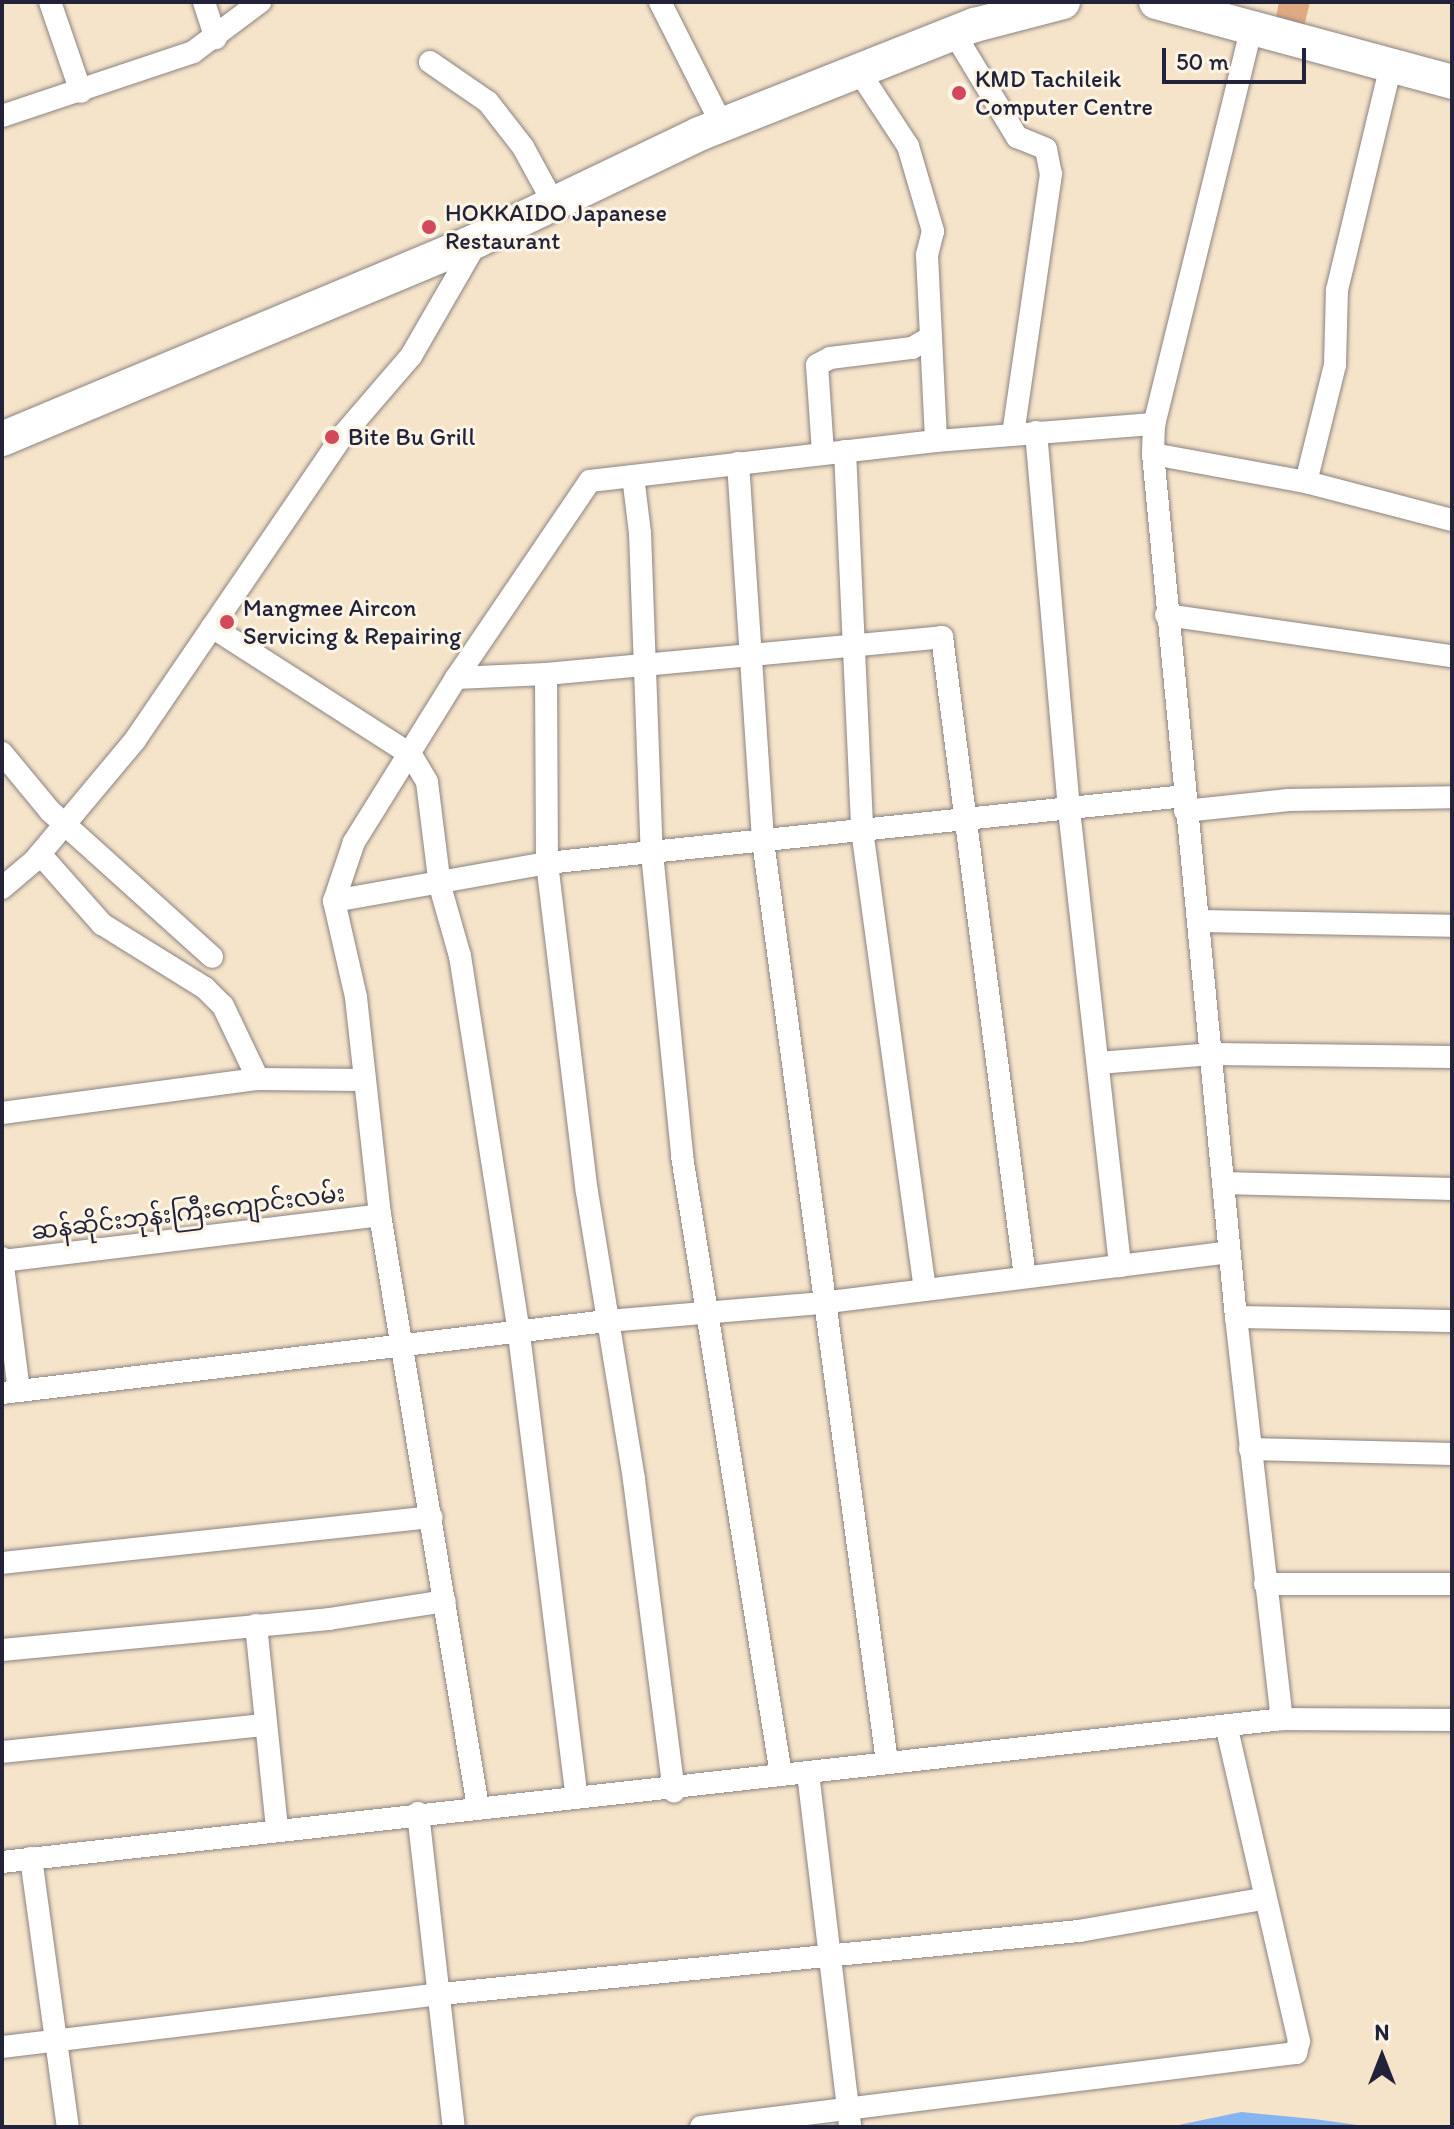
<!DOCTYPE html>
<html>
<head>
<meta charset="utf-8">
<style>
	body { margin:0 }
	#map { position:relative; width:1454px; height:2129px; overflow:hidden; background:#f6e4ca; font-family:Itim,"Noto Sans Myanmar",sans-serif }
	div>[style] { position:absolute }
	.water>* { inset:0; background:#84b5f0 }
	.building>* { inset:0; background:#dfaa82 }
	.roads { filter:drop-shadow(0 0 2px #8c8382) drop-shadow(0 0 2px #8c8382) }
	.minor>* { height:22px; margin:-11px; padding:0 11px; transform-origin:11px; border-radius:11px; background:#fff }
	.primary>* { height:34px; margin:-17px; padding:0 17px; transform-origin:17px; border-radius:17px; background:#fff }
	.dots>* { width:22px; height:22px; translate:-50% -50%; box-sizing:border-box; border:4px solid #fcf5e5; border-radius:50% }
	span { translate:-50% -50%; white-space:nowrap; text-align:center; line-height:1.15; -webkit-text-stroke:6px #fcf5e5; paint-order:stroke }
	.poi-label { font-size:24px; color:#22223b }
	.left { translate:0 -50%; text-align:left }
	.street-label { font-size:24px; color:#22223b }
	.frame { position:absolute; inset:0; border:4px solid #22223b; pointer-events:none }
	.north { position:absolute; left:1342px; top:2017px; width:80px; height:80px; -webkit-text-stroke:6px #fcf5e5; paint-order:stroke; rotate:0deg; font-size:22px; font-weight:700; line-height:32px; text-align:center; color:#22223b }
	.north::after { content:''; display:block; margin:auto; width:28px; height:36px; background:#22223b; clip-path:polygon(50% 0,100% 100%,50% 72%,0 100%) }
	.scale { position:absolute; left:1162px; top:48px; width:144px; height:36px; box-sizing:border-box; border:4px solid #22223b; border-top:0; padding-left:10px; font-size:24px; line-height:28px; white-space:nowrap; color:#22223b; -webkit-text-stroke:6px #fcf5e5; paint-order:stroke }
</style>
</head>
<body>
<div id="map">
	<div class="water">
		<div style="clip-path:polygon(1241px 2112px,1314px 2119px,1372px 2127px,1169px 2127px)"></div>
	</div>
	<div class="building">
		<div style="clip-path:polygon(1279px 2px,1310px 2px,1304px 27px,1275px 22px)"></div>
	</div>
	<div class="roads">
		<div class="minor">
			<div style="left:50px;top:2px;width:95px;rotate:71deg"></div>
			<div style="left:204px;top:2px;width:38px;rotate:72deg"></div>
			<div style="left:660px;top:2px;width:138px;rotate:63.2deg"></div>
			<div style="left:1252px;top:26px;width:410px;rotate:103.8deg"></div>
			<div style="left:1154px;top:424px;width:30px;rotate:92deg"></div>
			<div style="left:1153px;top:454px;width:867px;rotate:84.51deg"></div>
			<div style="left:1236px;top:1317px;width:405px;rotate:83.5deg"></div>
			<div style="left:954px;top:33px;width:122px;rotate:58.8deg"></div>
			<div style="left:1017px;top:137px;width:31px;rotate:22deg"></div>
			<div style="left:1046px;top:149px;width:25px;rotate:79deg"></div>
			<div style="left:1051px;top:174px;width:262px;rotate:98.3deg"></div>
			<div style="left:430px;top:62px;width:70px;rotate:34.6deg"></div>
			<div style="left:488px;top:102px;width:57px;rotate:52.1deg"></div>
			<div style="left:523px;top:147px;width:63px;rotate:61.4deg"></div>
			<div style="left:858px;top:70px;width:91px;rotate:56.7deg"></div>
			<div style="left:908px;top:146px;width:89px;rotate:73.6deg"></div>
			<div style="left:933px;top:231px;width:25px;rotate:104deg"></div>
			<div style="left:927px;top:255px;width:186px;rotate:87.2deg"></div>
			<div style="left:2px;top:116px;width:201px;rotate:-18.5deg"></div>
			<div style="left:193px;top:52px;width:84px;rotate:-36.7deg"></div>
			<div style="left:1036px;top:432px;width:379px;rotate:85deg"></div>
			<div style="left:1069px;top:810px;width:459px;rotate:83.6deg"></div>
			<div style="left:845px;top:451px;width:379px;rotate:87.4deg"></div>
			<div style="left:862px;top:830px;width:464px;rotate:82.2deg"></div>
			<div style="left:823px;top:453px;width:88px;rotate:-93.9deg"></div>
			<div style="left:817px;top:365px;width:15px;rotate:-28deg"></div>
			<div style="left:830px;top:358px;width:83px;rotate:-7deg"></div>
			<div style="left:912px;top:348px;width:22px;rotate:-30deg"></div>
			<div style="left:1153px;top:454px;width:156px;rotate:10.4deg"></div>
			<div style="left:1306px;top:482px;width:151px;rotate:14.6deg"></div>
			<div style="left:738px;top:463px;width:379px;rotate:86.2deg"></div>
			<div style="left:763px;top:841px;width:929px;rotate:82.33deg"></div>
			<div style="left:633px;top:476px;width:57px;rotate:83deg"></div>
			<div style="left:640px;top:533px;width:320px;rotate:87.9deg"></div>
			<div style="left:652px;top:853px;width:304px;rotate:84.3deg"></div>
			<div style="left:682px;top:1156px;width:627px;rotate:80.91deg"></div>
			<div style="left:1306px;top:482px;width:121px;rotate:-76.1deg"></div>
			<div style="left:1335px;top:365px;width:75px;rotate:-88.5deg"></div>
			<div style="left:1337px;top:290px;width:231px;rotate:-76.5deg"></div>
			<div style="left:1166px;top:615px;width:289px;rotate:8.2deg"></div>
			<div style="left:212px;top:627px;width:237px;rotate:32.7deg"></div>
			<div style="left:411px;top:755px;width:31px;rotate:59deg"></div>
			<div style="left:427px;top:782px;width:105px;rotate:82.9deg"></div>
			<div style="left:440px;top:886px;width:73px;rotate:74.1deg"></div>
			<div style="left:460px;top:956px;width:383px;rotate:81.1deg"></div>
			<div style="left:519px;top:1334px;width:467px;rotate:82.9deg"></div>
			<div style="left:546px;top:674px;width:398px;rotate:-5.3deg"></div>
			<div style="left:942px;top:637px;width:645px;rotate:82.61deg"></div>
			<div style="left:456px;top:678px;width:90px;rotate:-2.5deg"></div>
			<div style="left:546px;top:674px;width:189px;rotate:89.7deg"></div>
			<div style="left:547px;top:863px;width:331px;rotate:83.1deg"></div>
			<div style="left:587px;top:1192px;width:292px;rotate:80.7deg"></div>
			<div style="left:634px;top:1480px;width:314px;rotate:82.7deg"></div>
			<div style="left:2px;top:753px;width:75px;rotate:50.4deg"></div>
			<div style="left:50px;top:811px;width:218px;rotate:42deg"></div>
			<div style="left:1185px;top:811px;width:104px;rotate:-6.1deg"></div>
			<div style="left:1288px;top:800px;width:164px;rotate:-1deg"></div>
			<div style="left:40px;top:854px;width:94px;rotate:48.5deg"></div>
			<div style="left:102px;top:924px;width:121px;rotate:31.9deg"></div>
			<div style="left:205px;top:988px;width:25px;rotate:45deg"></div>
			<div style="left:223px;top:1006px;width:81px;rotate:64.4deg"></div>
			<div style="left:2px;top:888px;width:42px;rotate:-40.2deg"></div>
			<div style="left:34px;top:861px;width:158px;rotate:-50.1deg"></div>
			<div style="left:135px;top:740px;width:369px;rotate:-55.7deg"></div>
			<div style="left:343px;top:435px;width:104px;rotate:-49.3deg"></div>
			<div style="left:411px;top:356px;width:134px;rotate:-60deg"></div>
			<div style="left:334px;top:901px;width:216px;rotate:-10.1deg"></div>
			<div style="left:547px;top:863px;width:641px;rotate:-6deg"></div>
			<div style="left:1198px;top:921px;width:254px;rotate:1.1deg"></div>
			<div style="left:1098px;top:1063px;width:115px;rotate:-4.5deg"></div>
			<div style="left:1213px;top:1054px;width:239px;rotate:0.7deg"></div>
			<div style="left:2px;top:1113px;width:258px;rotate:-7.6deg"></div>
			<div style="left:258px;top:1079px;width:106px;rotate:0.5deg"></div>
			<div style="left:1224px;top:1183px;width:228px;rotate:1.5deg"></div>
			<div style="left:2px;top:1258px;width:133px;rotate:82.7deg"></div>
			<div style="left:2px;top:1261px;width:381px;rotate:-6.9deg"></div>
			<div style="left:1236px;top:1317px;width:216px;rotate:1.1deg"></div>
			<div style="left:2px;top:1393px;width:609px;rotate:-6.79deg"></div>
			<div style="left:607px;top:1321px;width:215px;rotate:-4.8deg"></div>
			<div style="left:821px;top:1303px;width:411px;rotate:-7.1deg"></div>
			<div style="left:1250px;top:1449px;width:202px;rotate:1.4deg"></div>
			<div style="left:2px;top:1563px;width:432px;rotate:-6.1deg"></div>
			<div style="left:1265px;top:1584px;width:187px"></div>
			<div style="left:256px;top:1625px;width:205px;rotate:84.1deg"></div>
			<div style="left:2px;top:1650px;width:328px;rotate:-5.4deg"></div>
			<div style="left:329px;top:1619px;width:117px;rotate:-8.8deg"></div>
			<div style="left:2px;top:1752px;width:264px;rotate:-5.9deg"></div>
			<div style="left:808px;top:1773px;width:356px;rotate:83.2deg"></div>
			<div style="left:478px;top:1807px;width:600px;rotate:-99.4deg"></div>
			<div style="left:380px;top:1215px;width:219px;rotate:-96.3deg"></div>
			<div style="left:356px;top:997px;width:98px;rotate:-102.9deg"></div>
			<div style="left:334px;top:901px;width:62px;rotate:-71.3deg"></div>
			<div style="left:354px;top:842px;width:193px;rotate:-58.1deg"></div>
			<div style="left:456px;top:678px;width:238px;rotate:-55.8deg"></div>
			<div style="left:590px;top:481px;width:348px;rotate:-6.6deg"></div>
			<div style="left:936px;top:441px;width:219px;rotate:-4.5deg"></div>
			<div style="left:418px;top:1813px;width:316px;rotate:83.5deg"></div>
			<div style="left:31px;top:1858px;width:272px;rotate:82.2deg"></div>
			<div style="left:2px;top:1862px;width:1288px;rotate:-6.37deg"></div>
			<div style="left:1282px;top:1719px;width:170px;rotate:0.3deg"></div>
			<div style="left:2px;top:2047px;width:442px;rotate:-6.9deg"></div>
			<div style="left:441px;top:1994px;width:641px;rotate:-5.64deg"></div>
			<div style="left:1079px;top:1931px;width:187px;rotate:-9.9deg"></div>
			<div style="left:701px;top:2127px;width:600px;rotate:-7.09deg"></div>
			<div style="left:1296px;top:2053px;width:12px;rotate:-76deg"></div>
			<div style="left:1299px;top:2041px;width:323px;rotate:-103deg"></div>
		</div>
		<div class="primary">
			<div style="left:1156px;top:2px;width:307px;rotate:15.1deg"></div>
			<div style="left:2px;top:439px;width:516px;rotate:-22.69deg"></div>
			<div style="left:478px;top:240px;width:245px;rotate:-25.6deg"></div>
			<div style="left:699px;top:134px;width:297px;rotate:-21.6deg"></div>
			<div style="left:975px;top:25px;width:91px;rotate:-14.6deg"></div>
		</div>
	</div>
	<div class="dots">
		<div style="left:959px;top:93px;background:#d1495b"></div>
		<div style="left:429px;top:227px;background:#d1495b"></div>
		<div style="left:332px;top:437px;background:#d1495b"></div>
		<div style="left:227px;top:622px;background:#d1495b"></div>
	</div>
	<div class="poi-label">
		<span class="left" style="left:975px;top:93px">KMD Tachileik<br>Computer Centre</span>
		<span class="left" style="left:445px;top:227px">HOKKAIDO Japanese<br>Restaurant</span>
		<span class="left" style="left:348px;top:437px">Bite Bu Grill</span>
		<span class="left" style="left:243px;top:622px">Mangmee Aircon<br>Servicing &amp; Repairing</span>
	</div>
	<div class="street-label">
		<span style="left:188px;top:1212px;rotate:-7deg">ဆန်ဆိုင်းဘုန်းကြီးကျောင်းလမ်း</span>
	</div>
	<div class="frame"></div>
	<div class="north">N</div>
	<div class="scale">50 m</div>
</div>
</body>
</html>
